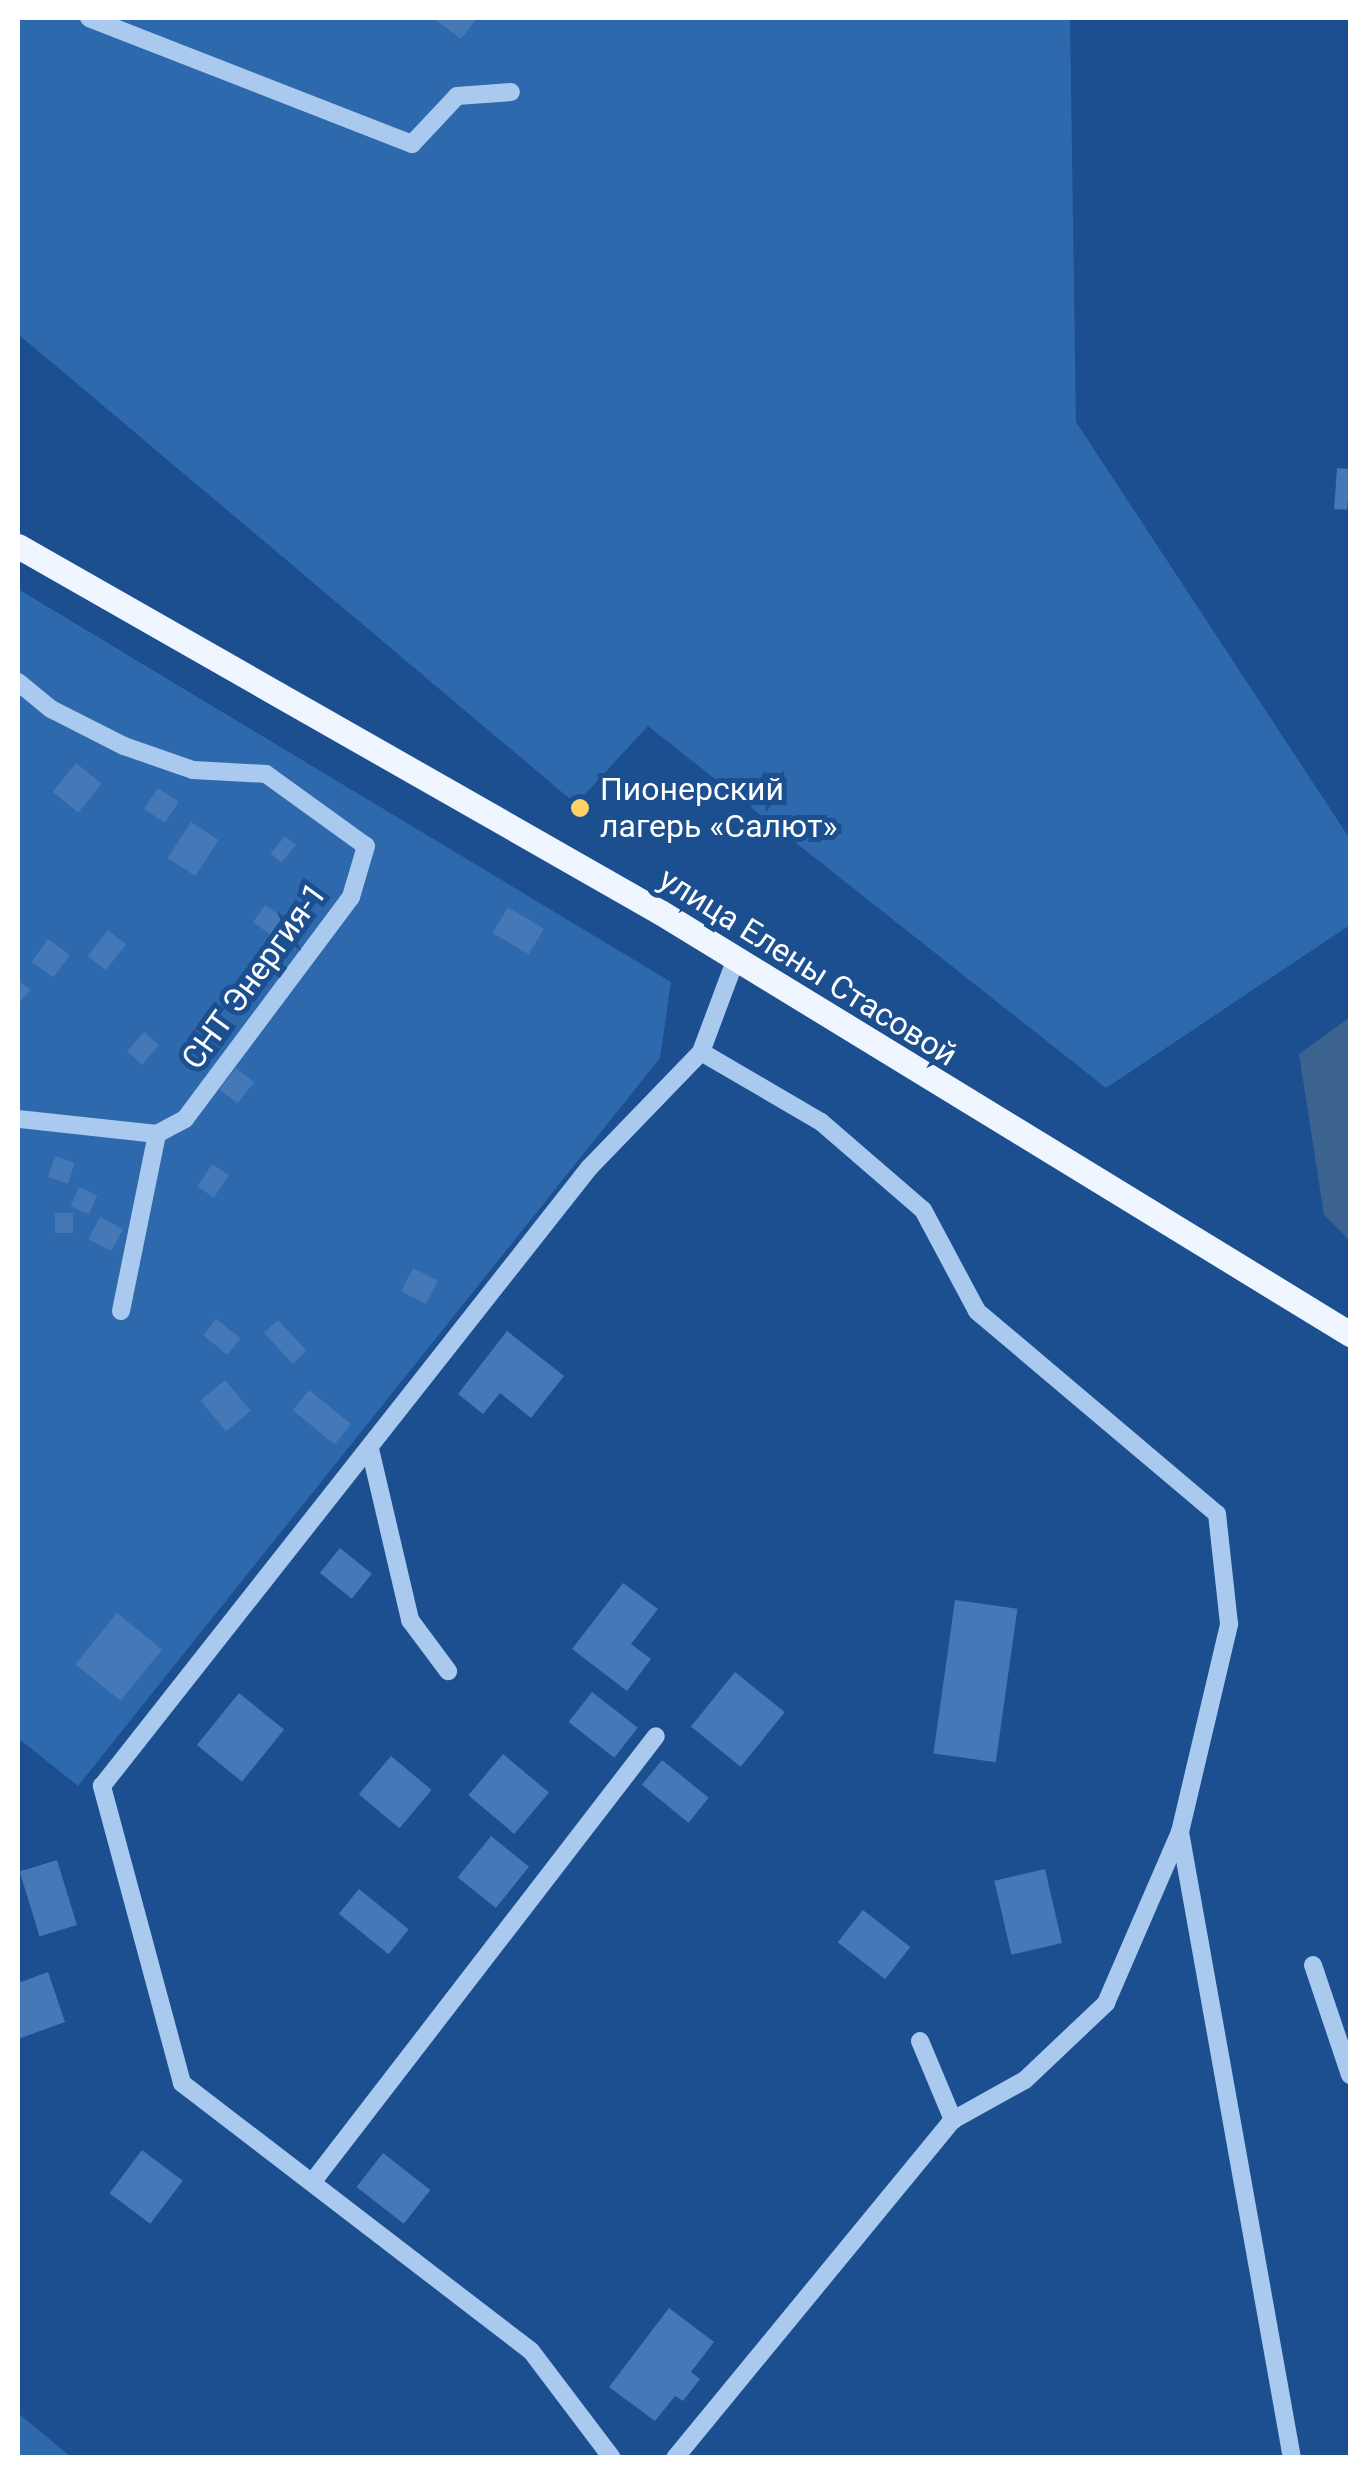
<!DOCTYPE html>
<html>
<head>
<meta charset="utf-8">
<style>
	body { margin:0 }
	#map { position:relative; width:1368px; height:2475px; overflow:hidden; background:#1b4f8f; font-family:Roboto,sans-serif }
	div>[style] { position:absolute }
	.green>* { inset:0; background:#2e69ad }
	.water>* { inset:0; background:#3c6290 }
	.building>* { inset:0; background:#4478b7; transform-origin:0 0 }
	.minor>* { height:18px; margin:-9px; padding:0 9px; transform-origin:9px; border-radius:9px; background:#a9c9ee }
	.major>* { height:25px; margin:-12.5px; padding:0 12.5px; transform-origin:12.5px; border-radius:12.5px; background:#f0f6ff }
	.dots>* { width:28px; height:28px; translate:-50% -50%; box-sizing:border-box; border:5px solid #1b4f8f; border-radius:50% }
	span { translate:-50% -50%; white-space:nowrap; text-align:center; line-height:1.15; -webkit-text-stroke:10px #1b4f8f; paint-order:stroke }
	.poi-label { font-size:32px; color:#fff }
	.left { translate:0 -50%; text-align:left }
	.street-label { font-size:32px; color:#fff }
	.frame { position:absolute; inset:0; border:20px solid #fff; pointer-events:none }
</style>
</head>
<body>
<div id="map">
	<div class="green">
		<div style="clip-path:polygon(18px 18px,1070px 18px,1076px 422px,1350px 839px,1350px 925px,1106px 1088px,648px 726px,576px 804px,18px 334px)"></div>
		<div style="clip-path:polygon(18px 589px,671px 982px,660px 1058px,78px 1786px,18px 1738px)"></div>
		<div style="clip-path:polygon(18px 2413px,71px 2457px,18px 2457px)"></div>
	</div>
	<div class="water">
		<div style="clip-path:polygon(1350px 1017px,1350px 1241px,1324px 1215px,1299px 1054px)"></div>
	</div>
	<div class="building">
		<div style="clip-path:polygon(433px 18px,477px 18px,461px 39px)"></div>
		<div style="left:1337px;top:468px;width:13px;height:41px;rotate:4deg"></div>
		<div style="left:76px;top:763px;width:33px;height:37px;rotate:39deg"></div>
		<div style="left:158px;top:788px;width:25px;height:25px;rotate:34deg"></div>
		<div style="left:191px;top:822px;width:33px;height:43px;rotate:33deg"></div>
		<div style="left:285px;top:836px;width:14px;height:23px;rotate:39deg"></div>
		<div style="left:265px;top:905px;width:29px;height:21px;rotate:35deg"></div>
		<div style="left:508px;top:907px;width:42px;height:30px;rotate:31deg"></div>
		<div style="left:108px;top:930px;width:23px;height:33px;rotate:38deg"></div>
		<div style="left:48px;top:939px;width:27px;height:28px;rotate:36deg"></div>
		<div style="clip-path:polygon(18px 980px,30px 990px,18px 1005px)"></div>
		<div style="left:144px;top:1032px;width:20px;height:26px;rotate:41deg"></div>
		<div style="left:236px;top:1068px;width:23px;height:27px;rotate:38deg"></div>
		<div style="left:55px;top:1156px;width:21px;height:22px;rotate:19deg"></div>
		<div style="left:212px;top:1164px;width:20px;height:27px;rotate:33deg"></div>
		<div style="left:79px;top:1187px;width:20px;height:21px;rotate:24deg"></div>
		<div style="left:55px;top:1213px;width:18px;height:20px"></div>
		<div style="left:100px;top:1217px;width:26px;height:25px;rotate:28deg"></div>
		<div style="left:413px;top:1268px;width:28px;height:26px;rotate:27deg"></div>
		<div style="left:216px;top:1319px;width:31px;height:21px;rotate:38deg"></div>
		<div style="left:278px;top:1320px;width:42px;height:19px;rotate:47deg"></div>
		<div style="clip-path:polygon(507px 1331px,564px 1376px,531px 1418px,500px 1393px,483px 1414px,458px 1394px)"></div>
		<div style="left:225px;top:1380px;width:40px;height:32px;rotate:50deg"></div>
		<div style="left:309px;top:1390px;width:54px;height:26px;rotate:39deg"></div>
		<div style="left:340px;top:1548px;width:41px;height:32px;rotate:39deg"></div>
		<div style="clip-path:polygon(623px 1583px,658px 1609px,631px 1644px,651px 1659px,627px 1691px,572px 1649px)"></div>
		<div style="left:955px;top:1600px;width:63px;height:155px;rotate:8deg"></div>
		<div style="left:117px;top:1613px;width:58px;height:66px;rotate:39deg"></div>
		<div style="left:735px;top:1672px;width:64px;height:70px;rotate:39deg"></div>
		<div style="left:592px;top:1692px;width:58px;height:38px;rotate:38deg"></div>
		<div style="left:239px;top:1693px;width:58px;height:67px;rotate:39deg"></div>
		<div style="left:503px;top:1754px;width:60px;height:54px;rotate:40deg"></div>
		<div style="left:391px;top:1756px;width:53px;height:50px;rotate:40deg"></div>
		<div style="left:662px;top:1760px;width:60px;height:32px;rotate:39deg"></div>
		<div style="left:491px;top:1836px;width:49px;height:53px;rotate:39deg"></div>
		<div style="left:57px;top:1860px;width:68px;height:39px;rotate:73deg"></div>
		<div style="left:1045px;top:1869px;width:76px;height:52px;rotate:77deg"></div>
		<div style="left:359px;top:1889px;width:64px;height:32px;rotate:39deg"></div>
		<div style="left:863px;top:1910px;width:60px;height:41px;rotate:38deg"></div>
		<div style="clip-path:polygon(48px 1972px,65px 2022px,18px 2039px,18px 1983px)"></div>
		<div style="left:142px;top:2150px;width:51px;height:54px;rotate:37deg"></div>
		<div style="left:383px;top:2153px;width:60px;height:43px;rotate:38deg"></div>
		<div style="clip-path:polygon(669px 2308px,714px 2342px,691px 2372px,700px 2379px,683px 2401px,675px 2396px,655px 2421px,609px 2387px)"></div>
	</div>
	<div class="minor">
		<div style="left:89px;top:18px;width:347px;rotate:21.3deg"></div>
		<div style="left:412px;top:144px;width:66px;rotate:-46.8deg"></div>
		<div style="left:457px;top:96px;width:54px;rotate:-4.2deg"></div>
		<div style="left:18px;top:682px;width:43px;rotate:39.3deg"></div>
		<div style="left:51px;top:709px;width:82px;rotate:26.9deg"></div>
		<div style="left:124px;top:746px;width:73px;rotate:19.2deg"></div>
		<div style="left:193px;top:770px;width:73px;rotate:3.1deg"></div>
		<div style="left:266px;top:774px;width:123px;rotate:35.8deg"></div>
		<div style="left:366px;top:846px;width:53px;rotate:106.4deg"></div>
		<div style="left:351px;top:897px;width:277px;rotate:126.8deg"></div>
		<div style="left:185px;top:1119px;width:32px;rotate:152deg"></div>
		<div style="left:157px;top:1134px;width:140px;rotate:-173.8deg"></div>
		<div style="left:121px;top:1311px;width:181px;rotate:-78.5deg"></div>
		<div style="left:370px;top:1449px;width:176px;rotate:76.8deg"></div>
		<div style="left:410px;top:1620px;width:64px;rotate:53.3deg"></div>
		<div style="left:1180px;top:1832px;width:636px;rotate:79.86deg"></div>
		<div style="left:1313px;top:1965px;width:116px;rotate:71.4deg"></div>
		<div style="left:920px;top:2041px;width:86px;rotate:67.3deg"></div>
		<div style="left:314px;top:2180px;width:560px;rotate:-52.39deg"></div>
		<div style="left:612px;top:2458px;width:134px;rotate:-127.1deg"></div>
		<div style="left:531px;top:2351px;width:440px;rotate:-142.5deg"></div>
		<div style="left:182px;top:2083px;width:308px;rotate:-105.1deg"></div>
		<div style="left:102px;top:1786px;width:787px;rotate:-51.76deg"></div>
		<div style="left:589px;top:1168px;width:161px;rotate:-46deg"></div>
		<div style="left:675px;top:2458px;width:438px;rotate:-50.6deg"></div>
		<div style="left:953px;top:2120px;width:82px;rotate:-29.1deg"></div>
		<div style="left:1025px;top:2080px;width:112px;rotate:-43.5deg"></div>
		<div style="left:1106px;top:2003px;width:186px;rotate:-66.6deg"></div>
		<div style="left:1180px;top:1832px;width:214px;rotate:-76.7deg"></div>
		<div style="left:1229px;top:1624px;width:111px;rotate:-96.2deg"></div>
		<div style="left:1217px;top:1514px;width:314px;rotate:-139.8deg"></div>
		<div style="left:977px;top:1311px;width:115px;rotate:-118.1deg"></div>
		<div style="left:923px;top:1210px;width:135px;rotate:-139.2deg"></div>
		<div style="left:821px;top:1122px;width:139px;rotate:-149.7deg"></div>
		<div style="left:701px;top:1052px;width:97px;rotate:-69.5deg"></div>
	</div>
	<div class="major">
		<div style="left:18px;top:546px;width:739px;rotate:29.69deg"></div>
		<div style="left:660px;top:912px;width:809px;rotate:31.45deg"></div>
	</div>
	<div class="dots">
		<div style="left:580px;top:808px;background:#ffd166"></div>
	</div>
	<div class="poi-label">
		<span class="left" style="left:600px;top:808px">Пионерский<br>лагерь «Салют»</span>
	</div>
	<div class="street-label">
		<span style="left:808px;top:967px;rotate:32deg">улица Елены Стасовой</span>
		<span style="left:254px;top:976px;rotate:-54deg">СНТ Энергия-1</span>
	</div>
	<div class="frame"></div>
</div>
</body>
</html>
